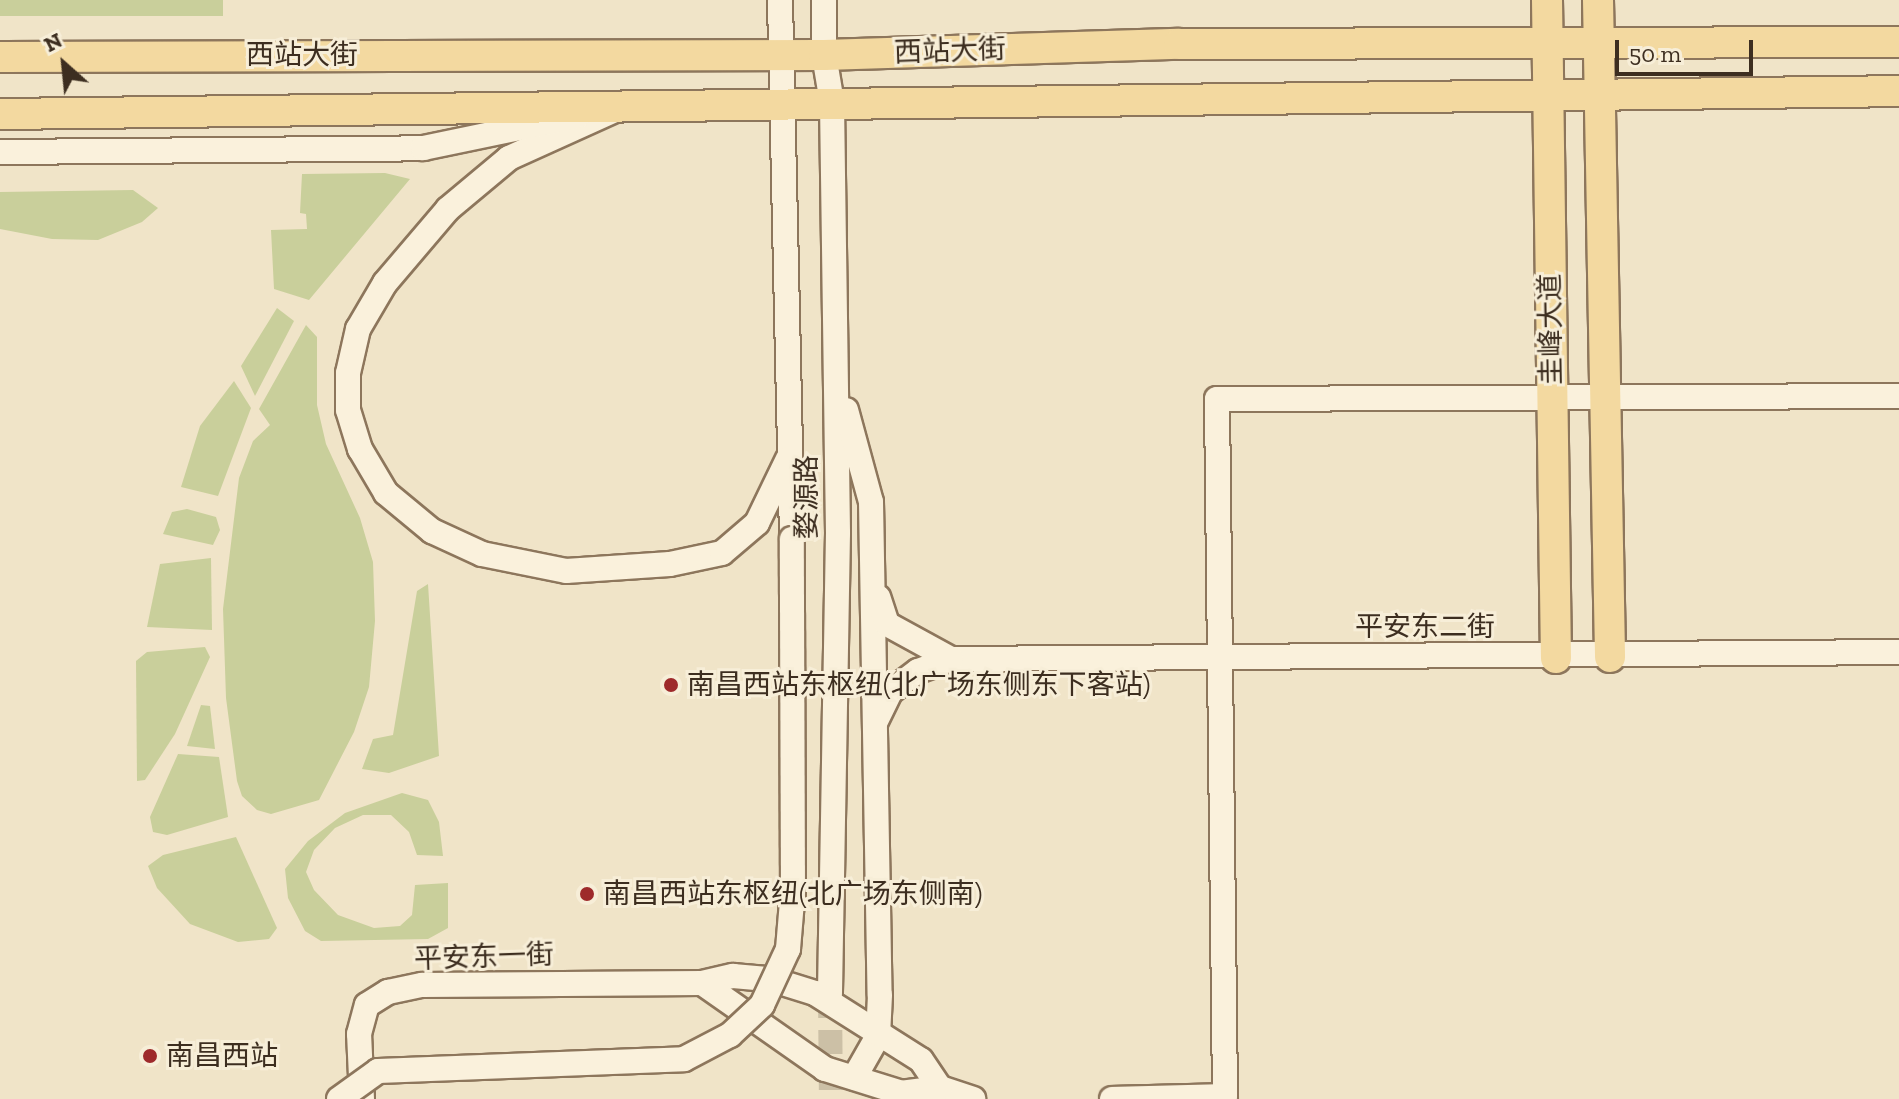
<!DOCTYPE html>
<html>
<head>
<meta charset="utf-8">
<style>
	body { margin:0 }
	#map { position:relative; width:1899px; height:1099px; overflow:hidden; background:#f0e4c8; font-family:"Zilla Slab","Noto Sans SC",serif }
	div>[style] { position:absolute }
	.green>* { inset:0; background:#c9cf9b; transform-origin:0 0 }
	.minor-tunnel>* { height:24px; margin-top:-12px; transform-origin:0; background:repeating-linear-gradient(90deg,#ccc0a6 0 24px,transparent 0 36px) }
	.roads { filter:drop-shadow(2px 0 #8d765c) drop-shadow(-2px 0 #8d765c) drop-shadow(0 2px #8d765c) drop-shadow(0 -2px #8d765c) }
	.minor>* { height:24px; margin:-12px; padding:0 12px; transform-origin:12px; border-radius:12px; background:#faf1dc }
	.major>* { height:30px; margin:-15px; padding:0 15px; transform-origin:15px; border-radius:15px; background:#f3d9a0 }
	.bridges { filter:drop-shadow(2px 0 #8d765c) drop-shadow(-2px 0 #8d765c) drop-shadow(0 2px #8d765c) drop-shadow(0 -2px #8d765c) }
	.minor-bridge>* { height:24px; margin:-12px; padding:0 12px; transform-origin:12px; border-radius:12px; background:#faf1dc }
	.dots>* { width:22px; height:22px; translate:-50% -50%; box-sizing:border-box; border:4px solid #f7eed8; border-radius:50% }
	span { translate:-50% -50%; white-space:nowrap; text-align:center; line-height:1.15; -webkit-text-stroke:6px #f7eed8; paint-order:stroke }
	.street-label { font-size:28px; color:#3d2e20 }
	.poi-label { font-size:28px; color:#3d2e20 }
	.left { translate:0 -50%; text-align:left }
	.north { position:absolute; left:24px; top:24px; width:80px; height:80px; -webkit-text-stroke:6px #f7eed8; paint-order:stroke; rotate:333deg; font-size:22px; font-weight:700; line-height:32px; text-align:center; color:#3d2e20 }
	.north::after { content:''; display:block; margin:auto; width:28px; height:36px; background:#3d2e20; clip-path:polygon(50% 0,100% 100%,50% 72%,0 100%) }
	.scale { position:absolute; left:1615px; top:40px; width:138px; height:36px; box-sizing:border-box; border:4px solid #3d2e20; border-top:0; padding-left:10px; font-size:24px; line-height:28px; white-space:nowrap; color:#3d2e20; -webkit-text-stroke:6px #f7eed8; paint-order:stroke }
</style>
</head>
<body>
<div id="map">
	<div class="green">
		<i style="left:0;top:0;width:223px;height:16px"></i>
		<i style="clip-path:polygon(385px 173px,410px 179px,309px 300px,274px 289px,271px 230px,307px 229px,306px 214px,300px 213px,302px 174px)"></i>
		<i style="clip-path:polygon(133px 190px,158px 208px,142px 222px,98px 240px,52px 239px,0 229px,0 192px)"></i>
		<i style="clip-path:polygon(277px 308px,294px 321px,255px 396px,241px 366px)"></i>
		<i style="clip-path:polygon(306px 325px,317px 337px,317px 405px,326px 444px,360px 518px,373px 562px,375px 621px,369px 687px,354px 732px,319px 800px,271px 814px,257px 810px,242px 796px,237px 781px,226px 698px,223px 609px,239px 478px,253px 441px,270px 425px,259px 409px)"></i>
		<i style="clip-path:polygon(234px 381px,251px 408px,218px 496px,181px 487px,200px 426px)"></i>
		<i style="clip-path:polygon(187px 509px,216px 517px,220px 530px,213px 545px,163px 534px,172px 512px)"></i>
		<i style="clip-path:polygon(211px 558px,212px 630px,147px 627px,160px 564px)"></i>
		<i style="clip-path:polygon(428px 584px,439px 756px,389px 773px,362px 769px,373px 739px,393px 735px,417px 591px)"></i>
		<i style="clip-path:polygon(205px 647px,210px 657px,175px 734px,145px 780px,137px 781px,136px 661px,147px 652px)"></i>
		<i style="clip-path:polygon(201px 705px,210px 706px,215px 749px,187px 746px)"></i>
		<i style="clip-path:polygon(178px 754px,219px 757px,228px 817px,167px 835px,153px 832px,150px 817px)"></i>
		<i style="clip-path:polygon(402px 793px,428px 800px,439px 822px,443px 856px,417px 855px,409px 832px,391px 815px,363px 815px,335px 828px,314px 850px,306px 872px,314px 890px,338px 915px,374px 928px,400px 926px,412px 915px,415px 885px,448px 883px,448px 928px,428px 939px,321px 941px,305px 931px,288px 898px,285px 869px,308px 841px,345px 813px)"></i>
		<i style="clip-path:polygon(236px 837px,277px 928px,269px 939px,238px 942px,190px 924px,157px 888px,148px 866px,163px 855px)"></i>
	</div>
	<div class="minor-tunnel">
		<i style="left:830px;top:994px;width:105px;rotate:89.5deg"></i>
	</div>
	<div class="roads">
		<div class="minor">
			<i style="left:780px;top:0;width:539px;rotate:88.72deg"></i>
			<i style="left:824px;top:0;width:55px;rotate:90deg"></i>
			<i style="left:824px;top:55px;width:49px;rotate:80.5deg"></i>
			<i style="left:832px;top:103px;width:430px;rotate:89.2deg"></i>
			<i style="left:838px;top:533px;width:461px;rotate:91deg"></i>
			<i style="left:617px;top:109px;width:119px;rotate:155.6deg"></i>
			<i style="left:509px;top:158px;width:80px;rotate:140.1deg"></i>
			<i style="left:448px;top:209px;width:97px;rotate:130.4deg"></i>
			<i style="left:385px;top:283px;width:53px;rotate:120.4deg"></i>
			<i style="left:358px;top:329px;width:45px;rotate:102.8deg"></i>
			<i style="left:348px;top:373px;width:37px;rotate:90deg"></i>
			<i style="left:348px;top:410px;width:41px;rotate:72.9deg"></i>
			<i style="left:360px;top:449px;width:51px;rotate:59.4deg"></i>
			<i style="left:386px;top:493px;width:60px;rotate:39.6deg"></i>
			<i style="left:432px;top:531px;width:55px;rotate:24.7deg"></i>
			<i style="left:482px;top:554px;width:86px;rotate:11.4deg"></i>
			<i style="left:566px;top:571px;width:104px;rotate:-3.9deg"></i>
			<i style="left:670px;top:564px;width:53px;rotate:-11.9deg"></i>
			<i style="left:722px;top:553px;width:46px;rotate:-40.6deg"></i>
			<i style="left:757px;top:523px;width:71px;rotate:-64.2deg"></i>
			<i style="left:0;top:152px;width:423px;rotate:-0.5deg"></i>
			<i style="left:423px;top:148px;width:158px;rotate:-11.7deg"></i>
			<i style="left:846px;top:410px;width:95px;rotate:74.8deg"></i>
			<i style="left:871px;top:502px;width:493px;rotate:89deg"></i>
			<i style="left:880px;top:995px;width:41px;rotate:92.8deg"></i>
			<i style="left:878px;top:1036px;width:48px;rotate:119.7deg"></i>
			<i style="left:951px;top:659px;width:948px;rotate:-0.42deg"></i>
			<i style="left:876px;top:721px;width:32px;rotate:-64deg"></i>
			<i style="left:890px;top:692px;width:35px;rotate:-37deg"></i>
			<i style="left:918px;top:671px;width:35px;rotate:-20deg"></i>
			<i style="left:951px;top:659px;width:73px;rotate:-151.3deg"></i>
			<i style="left:887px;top:624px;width:28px;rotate:-108deg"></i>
			<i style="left:940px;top:1088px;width:35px;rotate:18deg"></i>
			<i style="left:362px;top:1099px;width:65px;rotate:-92.6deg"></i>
			<i style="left:359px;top:1034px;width:30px;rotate:-75deg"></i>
			<i style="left:367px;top:1005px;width:25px;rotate:-32deg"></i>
			<i style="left:388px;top:992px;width:35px;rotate:-12deg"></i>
			<i style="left:422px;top:985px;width:280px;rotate:-0.4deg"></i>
			<i style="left:702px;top:983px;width:32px;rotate:-13deg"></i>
			<i style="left:733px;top:976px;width:37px;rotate:5deg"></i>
			<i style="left:770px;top:979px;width:47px;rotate:17.3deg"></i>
			<i style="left:815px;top:993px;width:125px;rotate:32.3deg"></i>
			<i style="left:921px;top:1060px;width:34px;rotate:56deg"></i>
			<i style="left:940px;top:1088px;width:38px;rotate:173deg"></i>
			<i style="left:902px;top:1093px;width:81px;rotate:-162.7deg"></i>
			<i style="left:825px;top:1069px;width:150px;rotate:-145deg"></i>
			<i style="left:1112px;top:1099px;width:113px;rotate:-1.5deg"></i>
			<i style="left:1225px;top:1096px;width:697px;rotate:-90.66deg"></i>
			<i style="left:1217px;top:399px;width:682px;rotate:-0.25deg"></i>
		</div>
		<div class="major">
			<i style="left:1547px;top:0;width:658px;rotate:89.22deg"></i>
			<i style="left:1598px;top:0;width:657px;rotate:88.95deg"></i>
			<i style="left:0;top:57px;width:824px;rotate:-0.14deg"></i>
			<i style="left:824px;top:55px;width:355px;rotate:-1.8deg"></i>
			<i style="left:1179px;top:44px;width:720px;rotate:-0.16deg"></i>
			<i style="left:0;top:114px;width:1899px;rotate:-0.69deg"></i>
		</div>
	</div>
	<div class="bridges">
		<div class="minor-bridge">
			<i style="left:339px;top:1099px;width:48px;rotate:-35.7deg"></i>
			<i style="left:378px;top:1071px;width:306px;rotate:-2.2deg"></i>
			<i style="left:684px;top:1059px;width:52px;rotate:-27.6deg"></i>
			<i style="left:730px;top:1035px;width:44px;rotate:-43.2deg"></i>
			<i style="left:762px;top:1005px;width:62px;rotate:-65.1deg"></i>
			<i style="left:788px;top:949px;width:60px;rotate:-85.2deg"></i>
			<i style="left:793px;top:889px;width:350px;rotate:-90.2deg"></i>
		</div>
	</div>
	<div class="dots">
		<i style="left:671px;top:685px;background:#9e2a2b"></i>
		<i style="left:587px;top:894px;background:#9e2a2b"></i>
		<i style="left:150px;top:1056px;background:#9e2a2b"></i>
	</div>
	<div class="street-label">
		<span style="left:950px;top:51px;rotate:-2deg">西站大街</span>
		<span style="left:302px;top:55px">西站大街</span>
		<span style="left:1551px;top:329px;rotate:-91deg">圭峰大道</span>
		<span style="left:807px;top:497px;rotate:-90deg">婺源路</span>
		<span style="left:1425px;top:627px">平安东二街</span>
		<span style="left:484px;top:957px;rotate:-2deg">平安东一街</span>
	</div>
	<div class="poi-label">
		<span class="left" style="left:687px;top:685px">南昌西站东枢纽(北广场东侧东下客站)</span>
		<span class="left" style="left:603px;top:894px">南昌西站东枢纽(北广场东侧南)</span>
		<span class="left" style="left:166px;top:1056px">南昌西站</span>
	</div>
	<div class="north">N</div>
	<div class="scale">50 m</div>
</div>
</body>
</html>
